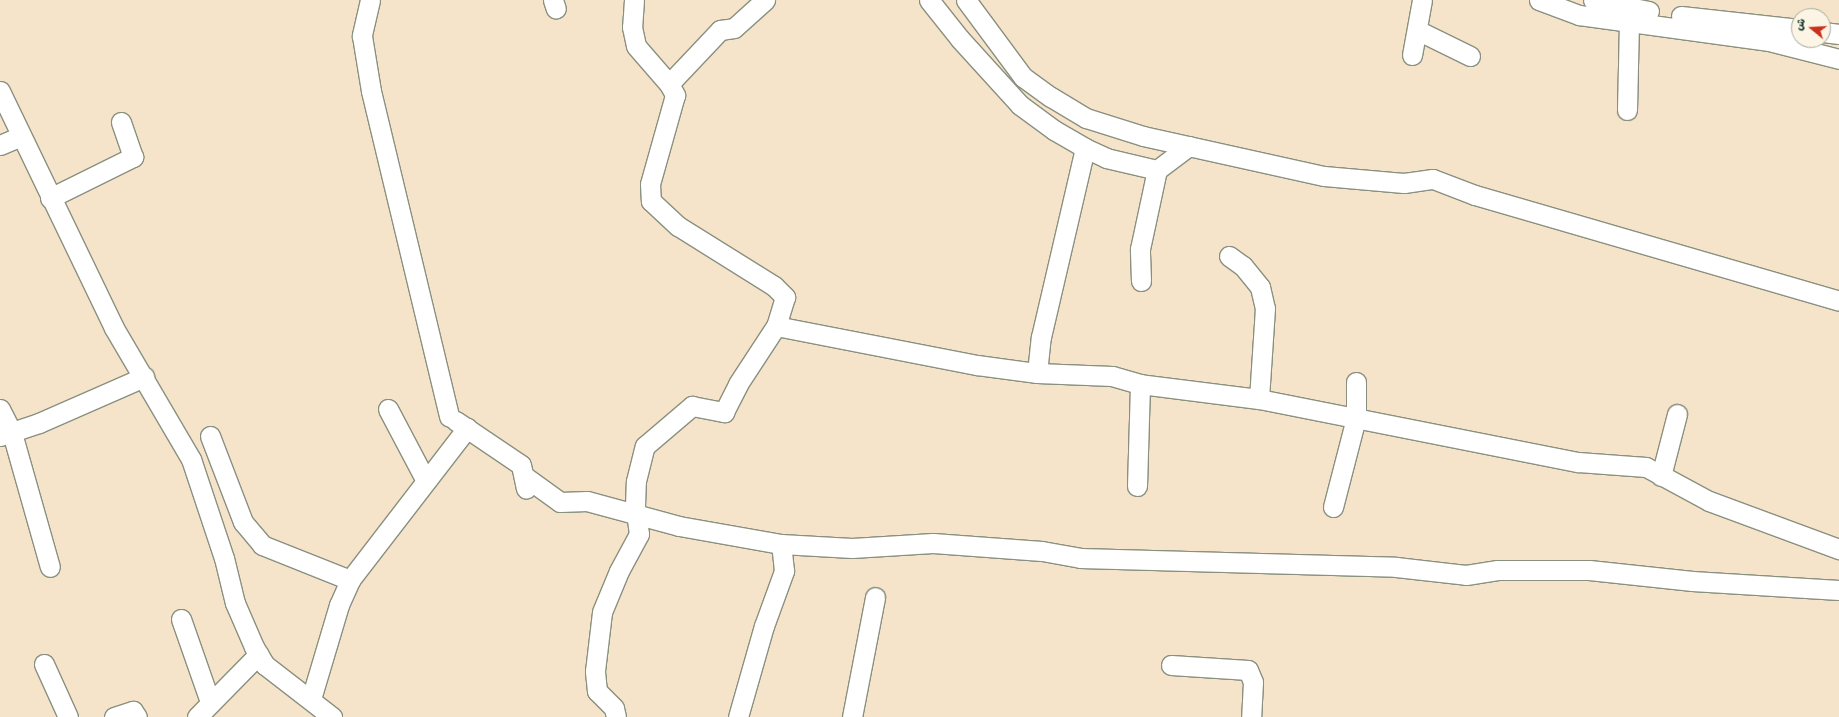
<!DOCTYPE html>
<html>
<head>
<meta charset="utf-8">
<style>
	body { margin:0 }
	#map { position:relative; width:1839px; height:717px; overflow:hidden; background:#f5e4ca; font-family:Kalam,"Playpen Sans Arabic",sans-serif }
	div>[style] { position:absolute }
	.roads { filter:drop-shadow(1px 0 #8a907f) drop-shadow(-1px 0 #8a907f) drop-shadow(0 1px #8a907f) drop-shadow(0 -1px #8a907f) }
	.minor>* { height:19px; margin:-9.5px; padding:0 9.5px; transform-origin:9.5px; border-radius:9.5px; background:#fff }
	span { translate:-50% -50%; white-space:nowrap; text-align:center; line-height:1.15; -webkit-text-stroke:4px #fcf5e5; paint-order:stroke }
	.north { position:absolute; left:1791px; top:8px; width:40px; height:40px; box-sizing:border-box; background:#fcf5e5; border:1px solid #a4ab9e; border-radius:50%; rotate:288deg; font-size:11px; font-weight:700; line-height:16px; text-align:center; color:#1f3d34 }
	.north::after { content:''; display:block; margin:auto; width:14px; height:18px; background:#c8321e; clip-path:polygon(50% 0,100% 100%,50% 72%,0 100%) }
</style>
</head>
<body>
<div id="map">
	<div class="roads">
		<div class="minor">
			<i style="left:370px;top:0;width:37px;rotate:103deg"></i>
			<i style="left:362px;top:36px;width:56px;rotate:80.7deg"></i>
			<i style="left:371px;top:91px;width:335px;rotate:76.5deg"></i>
			<i style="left:553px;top:0;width:9px;rotate:72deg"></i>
			<i style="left:634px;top:0;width:27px;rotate:94deg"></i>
			<i style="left:632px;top:27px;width:19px;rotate:78deg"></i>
			<i style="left:636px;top:46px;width:50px;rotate:49deg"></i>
			<i style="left:669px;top:84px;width:13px;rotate:61deg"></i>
			<i style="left:675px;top:95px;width:92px;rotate:105.7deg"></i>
			<i style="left:650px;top:184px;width:17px;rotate:87deg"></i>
			<i style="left:651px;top:201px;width:37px;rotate:43deg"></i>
			<i style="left:678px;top:226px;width:113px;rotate:32deg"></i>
			<i style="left:774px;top:286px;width:16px;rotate:45deg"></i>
			<i style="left:785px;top:297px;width:30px;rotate:107deg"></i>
			<i style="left:929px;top:0;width:50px;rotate:51.5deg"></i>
			<i style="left:960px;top:39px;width:89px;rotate:47.7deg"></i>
			<i style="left:1020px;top:105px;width:42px;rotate:36.3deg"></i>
			<i style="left:1054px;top:130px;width:36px;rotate:30deg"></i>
			<i style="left:1085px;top:148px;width:23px;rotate:25deg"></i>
			<i style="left:1106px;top:158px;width:52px;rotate:13.2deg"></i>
			<i style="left:1157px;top:170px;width:40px;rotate:-37deg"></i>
			<i style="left:966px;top:0;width:96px;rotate:53.5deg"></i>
			<i style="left:1023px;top:77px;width:34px;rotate:36deg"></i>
			<i style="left:1051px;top:97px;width:41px;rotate:31deg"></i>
			<i style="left:1086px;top:118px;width:60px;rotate:17.5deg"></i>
			<i style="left:1143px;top:136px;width:185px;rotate:12.5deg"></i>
			<i style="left:1324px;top:176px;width:80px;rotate:5deg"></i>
			<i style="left:1404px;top:183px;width:29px;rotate:-8deg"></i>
			<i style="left:1433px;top:179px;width:45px;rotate:20.9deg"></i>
			<i style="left:1475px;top:195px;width:379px;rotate:16.2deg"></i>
			<i style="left:1539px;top:0;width:43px;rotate:20.6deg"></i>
			<i style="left:1579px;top:15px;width:192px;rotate:7.8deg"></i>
			<i style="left:1769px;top:41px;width:72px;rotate:14.4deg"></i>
			<i style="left:1593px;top:0;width:57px;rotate:11.1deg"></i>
			<i style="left:1681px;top:16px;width:119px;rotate:6.3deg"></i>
			<i style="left:1417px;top:30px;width:59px;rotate:26.1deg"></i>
			<i style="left:1823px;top:32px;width:16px;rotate:7deg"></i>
			<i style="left:1412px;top:55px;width:56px;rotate:-79.7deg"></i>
			<i style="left:669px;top:84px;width:74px;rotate:-46.6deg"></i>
			<i style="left:720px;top:30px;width:14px;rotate:-8deg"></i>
			<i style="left:734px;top:28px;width:42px;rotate:-42.1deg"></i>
			<i style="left:0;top:91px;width:263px;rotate:64.3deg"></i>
			<i style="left:114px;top:328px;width:152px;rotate:59.6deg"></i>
			<i style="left:191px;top:459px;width:104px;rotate:71.6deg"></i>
			<i style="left:224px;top:558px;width:46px;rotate:76.3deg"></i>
			<i style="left:235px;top:603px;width:48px;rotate:66.6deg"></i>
			<i style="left:254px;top:647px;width:21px;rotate:59deg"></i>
			<i style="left:265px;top:665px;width:85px;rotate:37.8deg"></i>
			<i style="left:1627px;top:110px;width:90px;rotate:-88.7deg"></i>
			<i style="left:0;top:145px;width:23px;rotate:-23deg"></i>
			<i style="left:50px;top:198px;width:93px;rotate:-26.3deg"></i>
			<i style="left:133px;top:157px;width:37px;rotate:-109deg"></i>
			<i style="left:1229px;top:256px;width:17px;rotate:36deg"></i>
			<i style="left:1243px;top:266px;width:27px;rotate:51deg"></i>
			<i style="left:1260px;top:287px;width:22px;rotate:77deg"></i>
			<i style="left:1265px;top:308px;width:91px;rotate:93.8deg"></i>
			<i style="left:1141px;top:281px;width:32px;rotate:-92deg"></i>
			<i style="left:1140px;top:249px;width:81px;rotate:-77.9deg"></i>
			<i style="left:1037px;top:373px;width:36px;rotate:-84deg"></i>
			<i style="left:1041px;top:337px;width:194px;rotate:-76.9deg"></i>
			<i style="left:0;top:409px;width:27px;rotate:63deg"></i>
			<i style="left:12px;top:433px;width:139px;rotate:74.2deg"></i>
			<i style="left:388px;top:409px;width:81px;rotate:62.2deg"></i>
			<i style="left:456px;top:421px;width:78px;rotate:34.1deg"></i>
			<i style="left:521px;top:465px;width:24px;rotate:78deg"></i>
			<i style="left:0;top:436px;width:41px;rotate:-18.4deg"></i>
			<i style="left:39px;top:423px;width:115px;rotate:-23.7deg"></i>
			<i style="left:210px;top:436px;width:92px;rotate:69deg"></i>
			<i style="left:243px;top:522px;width:30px;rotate:50deg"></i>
			<i style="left:262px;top:545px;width:95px;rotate:21.7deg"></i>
			<i style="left:524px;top:476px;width:44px;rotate:35.8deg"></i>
			<i style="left:560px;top:502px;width:27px;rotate:-2deg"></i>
			<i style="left:587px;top:501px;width:95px;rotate:15.2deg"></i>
			<i style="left:679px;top:526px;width:104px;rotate:10deg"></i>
			<i style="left:781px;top:544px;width:71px;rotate:3.2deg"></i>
			<i style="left:852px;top:548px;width:81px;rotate:-3.5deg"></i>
			<i style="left:933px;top:543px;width:109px;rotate:4.2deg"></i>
			<i style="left:1042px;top:551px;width:39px;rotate:10deg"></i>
			<i style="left:1080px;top:558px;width:316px;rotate:1.6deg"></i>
			<i style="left:1396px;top:567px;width:70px;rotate:6.5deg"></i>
			<i style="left:1466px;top:575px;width:32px;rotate:-9deg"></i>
			<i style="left:1498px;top:570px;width:91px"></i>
			<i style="left:1589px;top:570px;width:104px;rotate:6.1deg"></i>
			<i style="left:1692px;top:581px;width:147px;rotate:3.5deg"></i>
			<i style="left:1661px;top:476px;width:64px;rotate:-75.5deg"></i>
			<i style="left:1137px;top:486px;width:102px;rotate:-88.3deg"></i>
			<i style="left:1333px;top:507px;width:92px;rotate:-75.5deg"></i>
			<i style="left:1356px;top:418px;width:36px;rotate:-90deg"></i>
			<i style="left:181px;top:619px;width:88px;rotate:70.7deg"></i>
			<i style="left:44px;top:664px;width:58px;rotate:65.6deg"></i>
			<i style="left:1171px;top:665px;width:77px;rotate:3.7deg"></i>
			<i style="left:1248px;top:670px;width:13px;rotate:67deg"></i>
			<i style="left:1253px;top:682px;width:35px;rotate:93deg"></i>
			<i style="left:311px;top:699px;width:98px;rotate:-73.4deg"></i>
			<i style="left:339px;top:605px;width:27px;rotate:-66deg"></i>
			<i style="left:350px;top:580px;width:192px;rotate:-52.4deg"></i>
			<i style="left:114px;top:717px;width:20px;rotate:-18deg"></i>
			<i style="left:133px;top:711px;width:7px;rotate:56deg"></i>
			<i style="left:197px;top:717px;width:88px;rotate:-45.5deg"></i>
			<i style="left:616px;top:717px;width:9px;rotate:-103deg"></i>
			<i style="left:614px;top:708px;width:24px;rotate:-135deg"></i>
			<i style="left:597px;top:691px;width:20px;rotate:-96deg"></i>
			<i style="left:595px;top:671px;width:59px;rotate:-83.2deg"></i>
			<i style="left:602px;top:612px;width:44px;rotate:-67.5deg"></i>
			<i style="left:619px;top:571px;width:42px;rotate:-61.6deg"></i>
			<i style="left:639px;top:534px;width:28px;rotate:-98deg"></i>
			<i style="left:635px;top:506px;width:25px;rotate:-88deg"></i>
			<i style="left:636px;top:481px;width:36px;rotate:-76deg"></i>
			<i style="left:645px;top:446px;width:62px;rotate:-40.4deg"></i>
			<i style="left:692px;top:406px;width:33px;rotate:11deg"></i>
			<i style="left:724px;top:412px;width:31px;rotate:-63deg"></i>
			<i style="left:738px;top:384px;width:69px;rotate:-56.8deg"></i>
			<i style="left:776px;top:326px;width:205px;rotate:11deg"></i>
			<i style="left:977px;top:365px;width:61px;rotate:7.6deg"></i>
			<i style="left:1037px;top:373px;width:75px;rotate:2.3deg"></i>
			<i style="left:1112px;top:376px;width:29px;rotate:16deg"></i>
			<i style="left:1140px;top:384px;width:120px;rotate:7.2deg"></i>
			<i style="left:1259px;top:399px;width:325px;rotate:11.2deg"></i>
			<i style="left:1578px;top:462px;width:68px;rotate:4.2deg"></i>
			<i style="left:1646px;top:467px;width:72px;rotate:28.4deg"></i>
			<i style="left:1709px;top:501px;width:139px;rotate:20.3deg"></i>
			<i style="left:738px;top:717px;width:95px;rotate:-74.1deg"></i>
			<i style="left:764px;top:626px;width:59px;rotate:-70deg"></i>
			<i style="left:784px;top:571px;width:27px;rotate:-96deg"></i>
			<i style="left:852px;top:717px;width:122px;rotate:-79.1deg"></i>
		</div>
	</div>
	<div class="north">ش</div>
</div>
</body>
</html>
